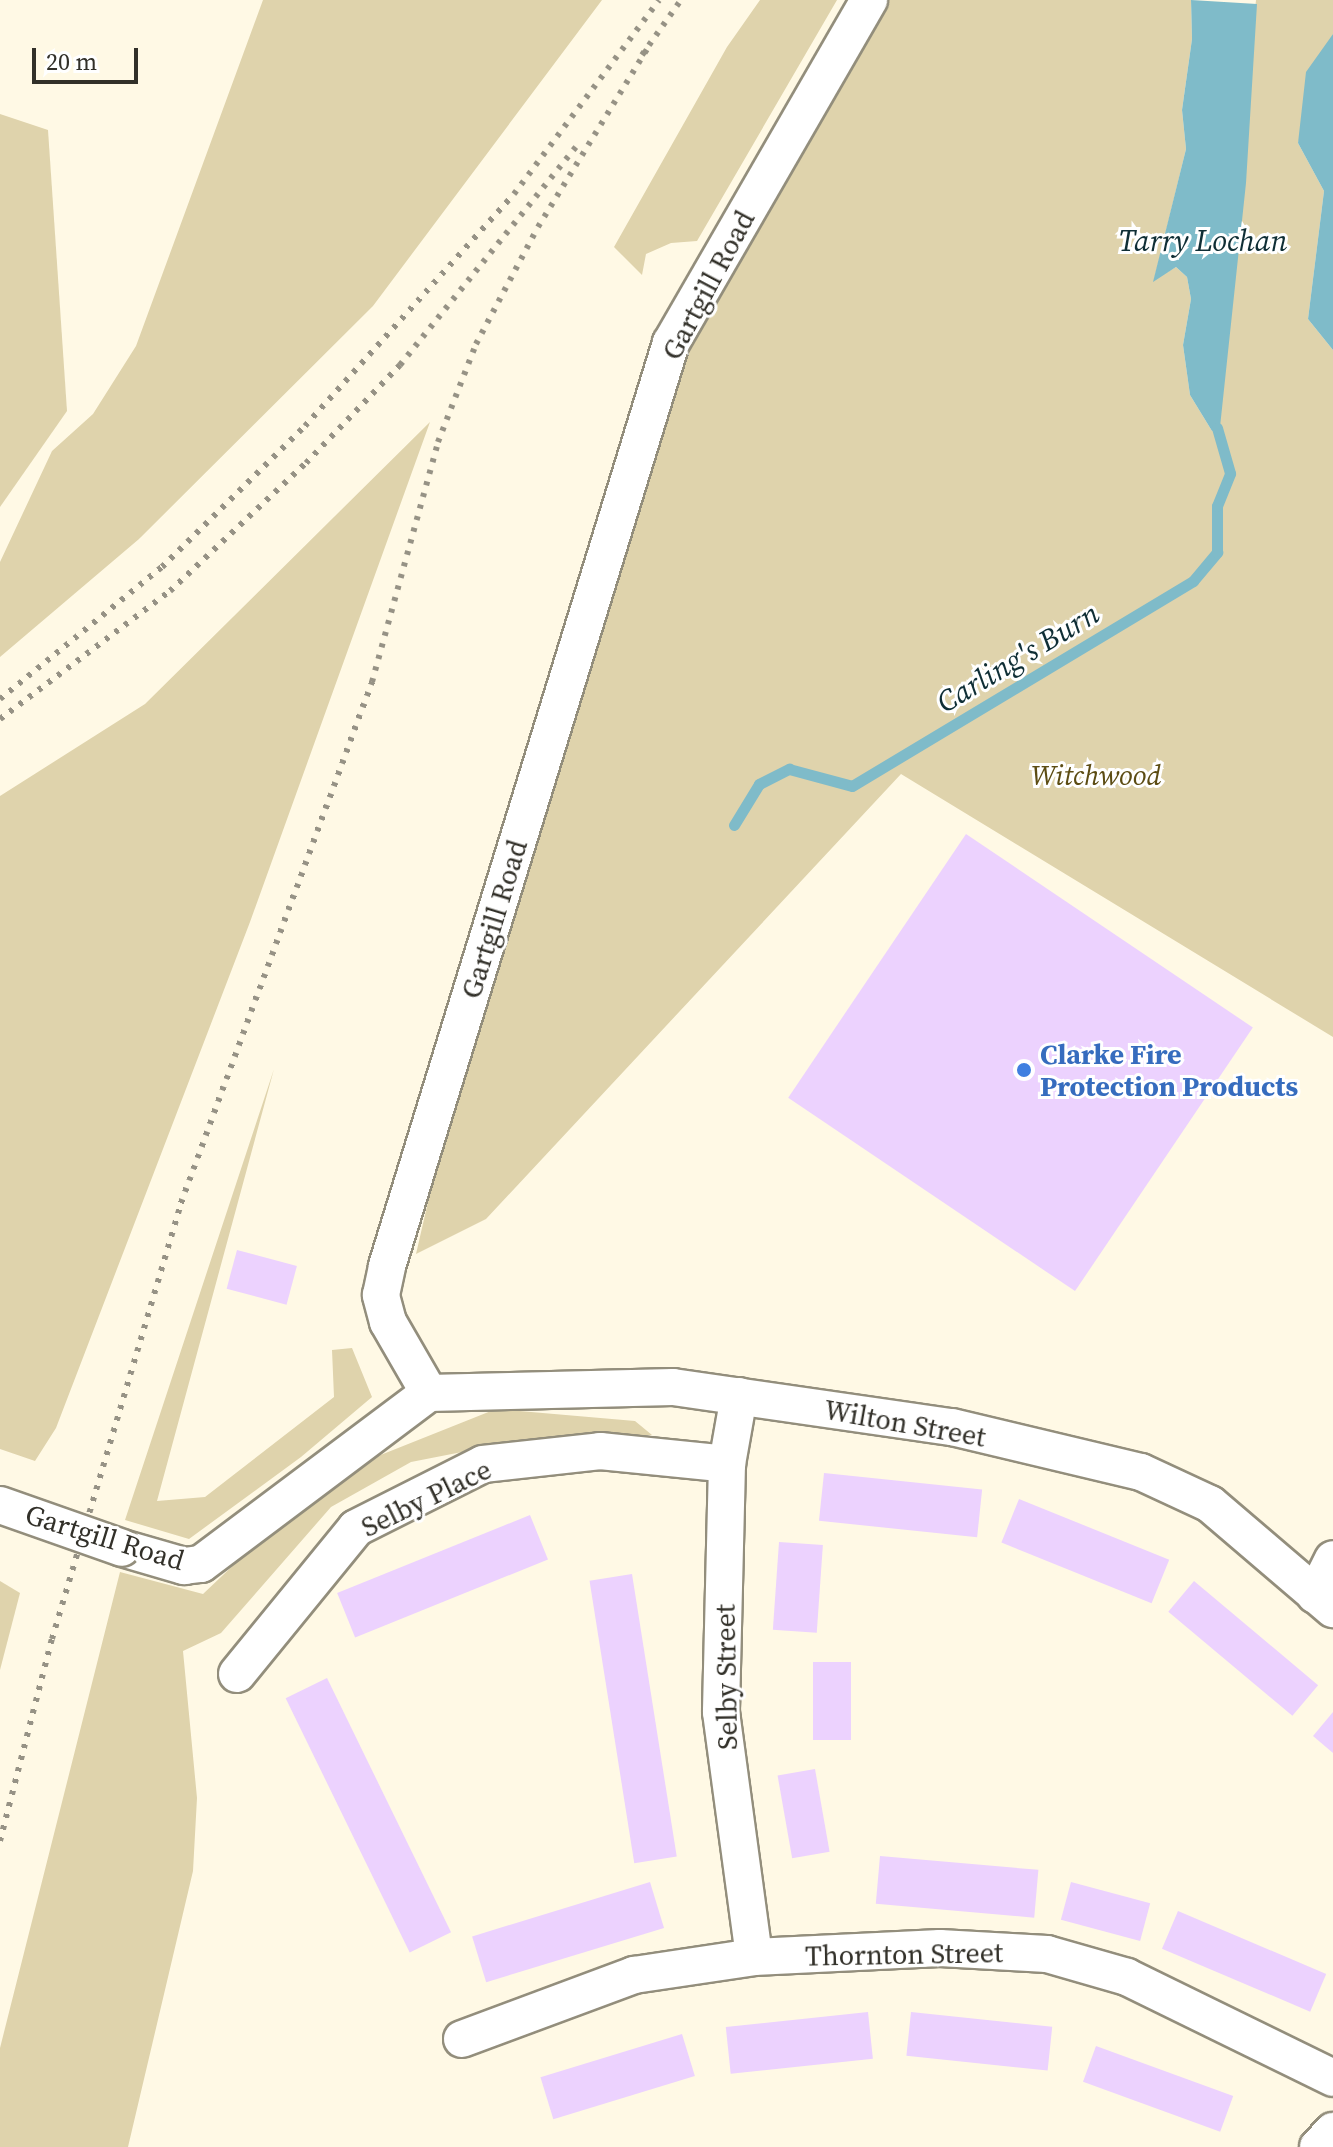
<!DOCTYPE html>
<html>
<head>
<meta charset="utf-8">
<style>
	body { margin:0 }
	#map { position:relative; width:1333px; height:2147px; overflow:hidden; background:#fff9e5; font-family:"Source Serif 4",serif }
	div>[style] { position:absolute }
	.green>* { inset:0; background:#dfd3ac }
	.water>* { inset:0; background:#7fbbc9 }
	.stream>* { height:11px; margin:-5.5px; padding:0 5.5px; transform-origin:5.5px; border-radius:5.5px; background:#7fbbc9 }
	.building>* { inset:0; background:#ecd2fe; transform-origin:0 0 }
	.roads { filter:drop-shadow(2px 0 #938e7c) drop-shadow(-2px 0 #938e7c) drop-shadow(0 2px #938e7c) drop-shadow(0 -2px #938e7c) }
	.street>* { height:36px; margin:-18px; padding:0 18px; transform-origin:18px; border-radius:18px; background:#fff }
	.rail>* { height:6px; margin-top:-3px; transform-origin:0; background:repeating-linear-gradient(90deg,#969285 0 4px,transparent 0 12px) }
	.bridges { filter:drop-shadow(2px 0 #938e7c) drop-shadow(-2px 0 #938e7c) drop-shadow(0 2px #938e7c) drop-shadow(0 -2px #938e7c) }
	.street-bridge>* { height:36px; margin:-18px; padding:0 18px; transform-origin:18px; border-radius:18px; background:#fff }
	.dots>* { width:22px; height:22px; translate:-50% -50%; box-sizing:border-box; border:4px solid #fff; border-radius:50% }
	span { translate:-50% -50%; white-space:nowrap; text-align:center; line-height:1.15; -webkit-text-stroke:6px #fff; paint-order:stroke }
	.street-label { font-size:28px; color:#323029 }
	.park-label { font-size:28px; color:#5c4c13; font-style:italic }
	.shop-label { font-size:28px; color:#366cbe; font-weight:700 }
	.left { translate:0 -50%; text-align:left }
	.water-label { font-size:30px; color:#0f2e35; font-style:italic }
	.scale { position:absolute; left:32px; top:48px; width:106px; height:36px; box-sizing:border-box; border:4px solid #323029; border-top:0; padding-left:10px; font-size:24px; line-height:28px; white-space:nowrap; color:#323029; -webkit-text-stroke:6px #fff; paint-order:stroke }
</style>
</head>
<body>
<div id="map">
	<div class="green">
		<i style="clip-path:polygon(263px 0,602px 0,373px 306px,139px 539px,0 657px,0 562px,52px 451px,93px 414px,136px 346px)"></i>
		<i style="clip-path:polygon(760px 0,837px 0,697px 241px,671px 243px,646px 254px,642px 275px,614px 247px,727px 47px)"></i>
		<i style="clip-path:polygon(888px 0,1191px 0,1192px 39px,1182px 110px,1186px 149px,1154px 280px,1176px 267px,1187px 277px,1191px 299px,1183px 345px,1190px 395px,1212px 431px,1256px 0,1333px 0,1333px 34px,1298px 143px,1324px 191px,1308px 319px,1333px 350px,1333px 1037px,901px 774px,486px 1219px,416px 1254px,439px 1154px,693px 323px)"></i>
		<i style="clip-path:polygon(0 114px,48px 130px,67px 411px,0 507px)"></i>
		<i style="clip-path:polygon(430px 422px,250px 922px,56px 1428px,35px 1461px,0 1449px,0 796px,145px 704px)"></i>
		<i style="clip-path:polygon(274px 1069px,157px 1501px,205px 1497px,334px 1397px,332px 1350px,352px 1348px,372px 1397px,301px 1457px,189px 1539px,125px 1520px)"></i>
		<i style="clip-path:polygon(496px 1409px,635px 1421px,652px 1435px,508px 1443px,411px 1462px,331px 1507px,221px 1633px,183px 1651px,197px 1798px,193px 1871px,128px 2147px,0 2147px,0 2048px,120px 1572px,203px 1594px,260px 1540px,368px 1460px)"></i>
		<i style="clip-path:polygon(0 1581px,20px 1593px,0 1670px)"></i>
	</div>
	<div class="water">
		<i style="clip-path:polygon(1191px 0,1257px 4px,1246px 183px,1220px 427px,1212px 431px,1190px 395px,1183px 345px,1191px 299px,1187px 277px,1176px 267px,1153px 282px,1186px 149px,1182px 110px,1192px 39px)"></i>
		<i style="clip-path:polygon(1333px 34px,1333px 350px,1308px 319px,1324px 191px,1298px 143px,1306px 72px)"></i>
	</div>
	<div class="stream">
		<i style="left:734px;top:825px;width:48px;rotate:-58.6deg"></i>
		<i style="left:759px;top:784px;width:34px;rotate:-27deg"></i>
		<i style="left:789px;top:769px;width:65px;rotate:15.1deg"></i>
		<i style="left:852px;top:786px;width:398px;rotate:-31deg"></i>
		<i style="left:1193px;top:581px;width:38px;rotate:-50deg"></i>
		<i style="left:1217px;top:552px;width:46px;rotate:-90deg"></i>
		<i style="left:1217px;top:506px;width:35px;rotate:-68deg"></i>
		<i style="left:1230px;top:473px;width:47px;rotate:-106.1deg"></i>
	</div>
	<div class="building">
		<i style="left:966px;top:834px;width:346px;height:318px;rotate:34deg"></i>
		<i style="left:237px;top:1250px;width:62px;height:40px;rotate:15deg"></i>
		<i style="left:824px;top:1473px;width:159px;height:48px;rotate:6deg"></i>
		<i style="left:1019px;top:1499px;width:162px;height:47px;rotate:22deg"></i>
		<i style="left:530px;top:1515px;width:48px;height:208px;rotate:68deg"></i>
		<i style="left:779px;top:1542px;width:44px;height:88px;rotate:4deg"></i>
		<i style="left:632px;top:1574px;width:286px;height:43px;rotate:81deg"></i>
		<i style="left:1194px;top:1581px;width:162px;height:40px;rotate:40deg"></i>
		<i style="left:813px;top:1662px;width:38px;height:78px"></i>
		<i style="left:327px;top:1678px;width:283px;height:46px;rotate:64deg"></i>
		<i style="clip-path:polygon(1333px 1712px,1333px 1753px,1313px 1736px)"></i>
		<i style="left:815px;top:1769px;width:84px;height:38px;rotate:80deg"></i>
		<i style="left:880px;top:1856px;width:159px;height:48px;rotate:5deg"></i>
		<i style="left:650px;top:1882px;width:48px;height:186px;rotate:73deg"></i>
		<i style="left:1071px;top:1882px;width:82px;height:39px;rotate:15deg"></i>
		<i style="left:1178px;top:1911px;width:161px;height:41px;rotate:23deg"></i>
		<i style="left:868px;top:2012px;width:47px;height:143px;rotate:84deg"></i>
		<i style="left:911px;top:2012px;width:142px;height:44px;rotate:6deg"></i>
		<i style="left:682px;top:2034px;width:44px;height:148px;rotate:73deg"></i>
		<i style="left:1096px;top:2046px;width:146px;height:38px;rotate:20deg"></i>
	</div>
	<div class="roads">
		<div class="street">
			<i style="left:429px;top:1393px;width:82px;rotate:-120deg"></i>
			<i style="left:388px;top:1322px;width:28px;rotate:-105deg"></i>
			<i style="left:381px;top:1295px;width:30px;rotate:-78deg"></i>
			<i style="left:387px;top:1266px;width:966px;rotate:-72.9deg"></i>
			<i style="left:671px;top:343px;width:396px;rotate:-60deg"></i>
			<i style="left:429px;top:1393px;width:244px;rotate:-1.4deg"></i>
			<i style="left:673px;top:1387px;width:282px;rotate:8.2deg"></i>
			<i style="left:952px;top:1427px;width:194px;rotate:13.4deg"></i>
			<i style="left:1141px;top:1472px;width:76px;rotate:24.9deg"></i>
			<i style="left:1210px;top:1504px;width:162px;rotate:40.5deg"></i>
			<i style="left:739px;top:1396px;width:69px;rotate:100deg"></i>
			<i style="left:727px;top:1464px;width:248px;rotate:91.4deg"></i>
			<i style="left:721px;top:1712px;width:247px;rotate:82.3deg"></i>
			<i style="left:122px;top:1548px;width:65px;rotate:16.2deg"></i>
			<i style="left:184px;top:1566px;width:17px;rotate:-7deg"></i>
			<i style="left:201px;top:1564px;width:285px;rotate:-36.9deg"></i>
			<i style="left:1315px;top:1595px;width:40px;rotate:-63.4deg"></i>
			<i style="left:237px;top:1674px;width:188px;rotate:-50.8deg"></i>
			<i style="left:356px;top:1528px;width:142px;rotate:-26.7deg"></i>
			<i style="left:483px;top:1464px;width:118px;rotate:-6.3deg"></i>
			<i style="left:600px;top:1451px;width:128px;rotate:5.8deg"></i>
			<i style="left:462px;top:2039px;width:184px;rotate:-20.4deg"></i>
			<i style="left:634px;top:1975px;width:121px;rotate:-8.5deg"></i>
			<i style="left:754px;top:1957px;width:186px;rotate:-2.8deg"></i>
			<i style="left:940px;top:1948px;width:107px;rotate:3.2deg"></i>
			<i style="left:1047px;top:1954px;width:83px;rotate:16deg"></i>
			<i style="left:1127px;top:1977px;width:229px;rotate:26.1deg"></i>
			<i style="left:1318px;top:2147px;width:22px;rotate:-47deg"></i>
		</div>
	</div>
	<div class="rail">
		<i style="left:642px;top:55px;width:67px;rotate:-54.7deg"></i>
		<i style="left:0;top:699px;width:209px;rotate:-39.2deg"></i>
		<i style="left:162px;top:567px;width:201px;rotate:-44.6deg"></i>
		<i style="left:305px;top:426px;width:312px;rotate:-48deg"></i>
		<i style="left:514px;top:194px;width:242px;rotate:-53.2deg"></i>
		<i style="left:0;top:719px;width:213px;rotate:-37deg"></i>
		<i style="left:170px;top:591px;width:187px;rotate:-43.3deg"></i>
		<i style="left:306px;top:463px;width:136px;rotate:-46.2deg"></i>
		<i style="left:400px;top:365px;width:285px;rotate:-51.1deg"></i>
		<i style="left:0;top:1841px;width:209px;rotate:-75.6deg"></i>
		<i style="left:52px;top:1639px;width:455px;rotate:-73.5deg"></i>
		<i style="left:181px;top:1203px;width:555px;rotate:-69.87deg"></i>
		<i style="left:372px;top:682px;width:249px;rotate:-74.6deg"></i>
		<i style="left:438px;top:442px;width:105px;rotate:-68.8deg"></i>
		<i style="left:476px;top:344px;width:132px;rotate:-62.1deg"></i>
		<i style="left:538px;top:227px;width:212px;rotate:-58.5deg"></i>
	</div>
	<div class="bridges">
		<div class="street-bridge">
			<i style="left:0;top:1505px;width:129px;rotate:19.4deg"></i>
		</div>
	</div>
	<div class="dots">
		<i style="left:1024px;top:1070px;background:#3f7fe0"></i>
	</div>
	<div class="street-label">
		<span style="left:708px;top:285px;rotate:-62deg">Gartgill Road</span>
		<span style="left:494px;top:919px;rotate:-73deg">Gartgill Road</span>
		<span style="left:905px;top:1423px;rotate:10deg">Wilton Street</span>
		<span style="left:426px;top:1498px;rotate:-26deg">Selby Place</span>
		<span style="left:105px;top:1537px;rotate:17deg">Gartgill Road</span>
		<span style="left:726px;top:1677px;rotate:-91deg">Selby Street</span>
		<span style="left:904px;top:1954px;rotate:-1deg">Thornton Street</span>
	</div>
	<div class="park-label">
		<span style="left:1096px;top:775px">Witchwood</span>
	</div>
	<div class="shop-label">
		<span class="left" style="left:1040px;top:1070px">Clarke Fire<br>Protection Products</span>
	</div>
	<div class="water-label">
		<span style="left:1203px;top:241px">Tarry Lochan</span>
		<span style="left:1018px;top:658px;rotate:-31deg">Carling's Burn</span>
	</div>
	<div class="scale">20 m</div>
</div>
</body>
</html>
